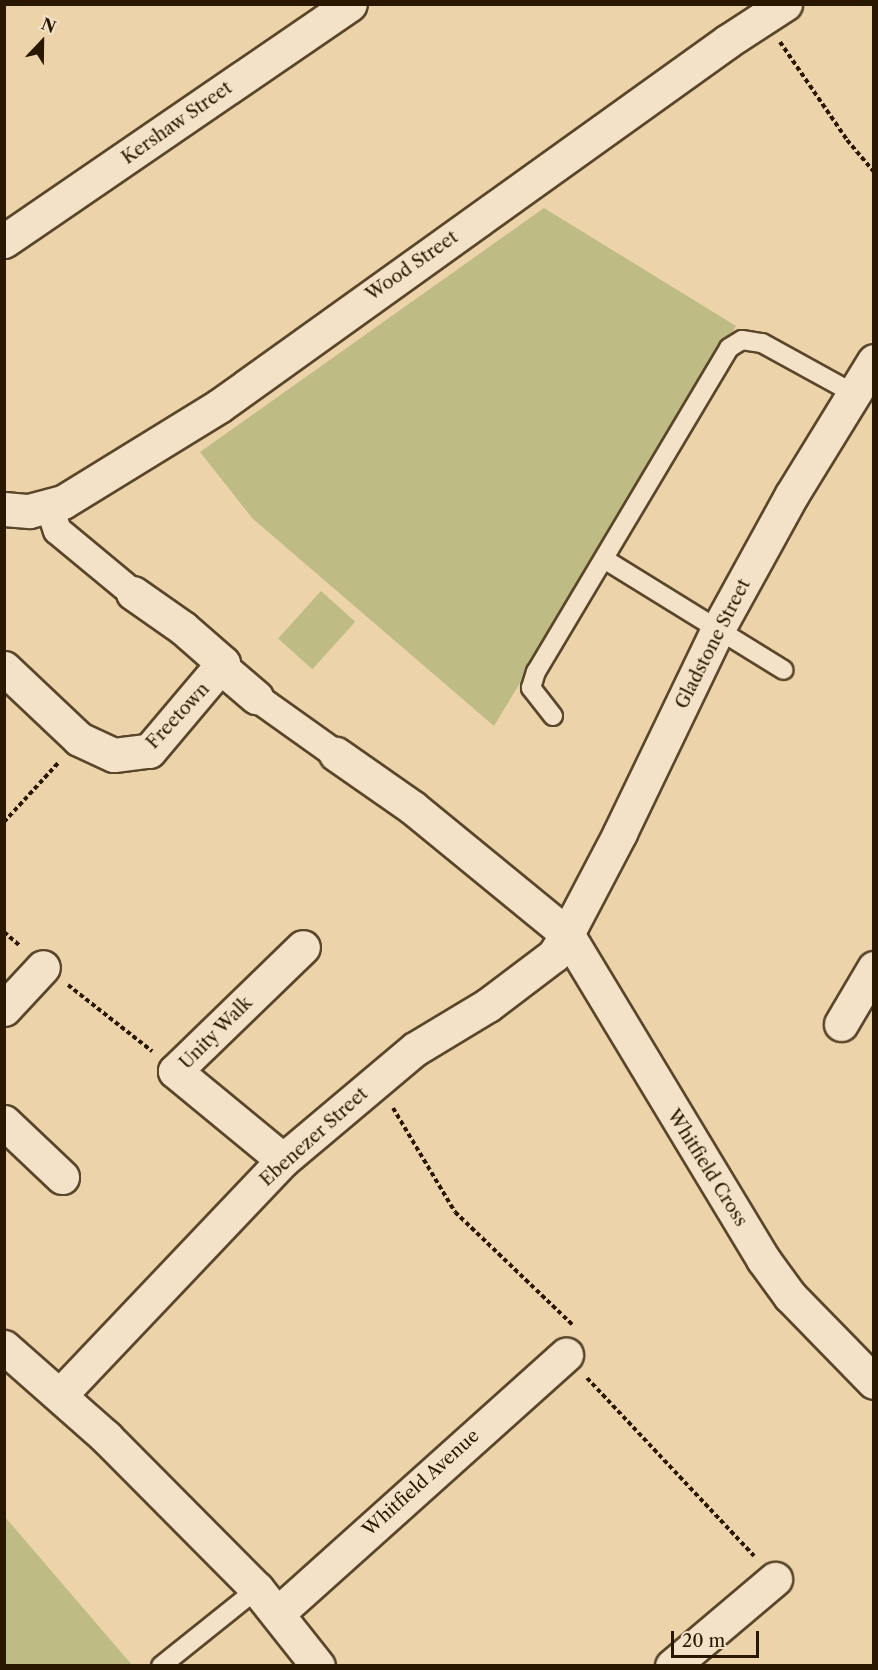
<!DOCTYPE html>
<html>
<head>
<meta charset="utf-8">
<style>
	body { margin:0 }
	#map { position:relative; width:878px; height:1670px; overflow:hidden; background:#ecd3aa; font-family:"Libre Caslon Text",serif }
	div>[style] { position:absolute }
	.green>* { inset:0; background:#bebb85; transform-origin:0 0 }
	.path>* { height:4px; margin-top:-2px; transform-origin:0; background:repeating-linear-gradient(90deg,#291700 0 4.5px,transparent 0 7.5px) }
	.roads { filter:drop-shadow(2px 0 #5a462a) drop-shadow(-2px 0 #5a462a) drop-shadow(0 2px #5a462a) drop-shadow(0 -2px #5a462a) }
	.service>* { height:18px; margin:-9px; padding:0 9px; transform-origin:9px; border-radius:9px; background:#f3e2c8 }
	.pedestrian>* { height:27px; margin:-13.5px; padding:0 13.5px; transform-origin:13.5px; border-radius:13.5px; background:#f3e2c8 }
	.minor>* { height:33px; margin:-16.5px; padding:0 16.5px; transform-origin:16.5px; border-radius:16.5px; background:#f3e2c8 }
	.tertiary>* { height:33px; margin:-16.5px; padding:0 16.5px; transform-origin:16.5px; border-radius:16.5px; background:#f3e2c8 }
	span { translate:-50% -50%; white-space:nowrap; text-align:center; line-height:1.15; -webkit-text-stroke:4.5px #f3e2c8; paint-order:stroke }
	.street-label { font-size:18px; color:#291700 }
	.frame { position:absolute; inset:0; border:6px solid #291700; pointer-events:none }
	.north { position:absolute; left:12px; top:12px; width:60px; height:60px; -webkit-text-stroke:4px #f3e2c8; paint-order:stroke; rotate:22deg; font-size:16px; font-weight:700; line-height:24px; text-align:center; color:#291700 }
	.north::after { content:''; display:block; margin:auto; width:21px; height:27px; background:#291700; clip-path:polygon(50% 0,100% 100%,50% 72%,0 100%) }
	.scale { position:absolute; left:671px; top:1631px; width:88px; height:27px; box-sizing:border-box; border:3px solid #291700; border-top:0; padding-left:8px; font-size:18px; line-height:21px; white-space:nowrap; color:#291700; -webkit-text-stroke:4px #f3e2c8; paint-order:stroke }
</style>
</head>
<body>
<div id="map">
	<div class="green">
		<i style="clip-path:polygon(544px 208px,736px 326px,494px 726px,253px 519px,200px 452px)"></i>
		<i style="left:321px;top:591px;width:46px;height:64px;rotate:42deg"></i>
		<i style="clip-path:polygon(4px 1517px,5px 1517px,132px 1665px,5px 1665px)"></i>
	</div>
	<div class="path">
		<i style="left:780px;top:42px;width:119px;rotate:55.6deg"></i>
		<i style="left:847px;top:140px;width:42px;rotate:49.8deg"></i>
		<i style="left:4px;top:822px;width:81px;rotate:-47.5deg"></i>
		<i style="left:4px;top:932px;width:21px;rotate:41deg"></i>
		<i style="left:68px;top:985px;width:107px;rotate:38.2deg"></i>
		<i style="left:393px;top:1108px;width:121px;rotate:59.2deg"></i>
		<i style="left:455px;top:1212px;width:163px;rotate:43.8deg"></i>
		<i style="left:587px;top:1378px;width:244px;rotate:46.8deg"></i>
	</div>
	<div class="roads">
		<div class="service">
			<i style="left:604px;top:559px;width:211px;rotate:31.7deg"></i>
			<i style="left:553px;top:716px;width:36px;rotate:-128deg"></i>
			<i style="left:531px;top:688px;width:17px;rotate:-73deg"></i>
			<i style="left:536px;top:672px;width:377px;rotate:-59.2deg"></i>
			<i style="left:729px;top:348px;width:15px;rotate:-32deg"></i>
			<i style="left:742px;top:340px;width:20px;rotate:9deg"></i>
			<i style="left:762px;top:343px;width:104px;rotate:28.8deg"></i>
			<i style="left:161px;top:1666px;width:123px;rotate:-38.7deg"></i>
		</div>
		<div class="pedestrian">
			<i style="left:49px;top:506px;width:25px;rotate:72deg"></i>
			<i style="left:57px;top:530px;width:99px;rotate:39.7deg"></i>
			<i style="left:256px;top:697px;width:98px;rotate:35.5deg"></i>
		</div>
		<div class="minor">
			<i style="left:4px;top:241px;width:419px;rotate:-34.4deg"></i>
			<i style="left:4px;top:509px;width:25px;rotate:5deg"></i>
			<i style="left:29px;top:511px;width:35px;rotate:-15deg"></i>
			<i style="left:63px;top:502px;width:183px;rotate:-31.6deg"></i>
			<i style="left:219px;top:406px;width:626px;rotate:-35.64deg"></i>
			<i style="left:728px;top:41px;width:68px;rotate:-33deg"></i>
			<i style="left:4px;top:668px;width:103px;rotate:43.4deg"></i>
			<i style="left:79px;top:739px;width:38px;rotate:25deg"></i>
			<i style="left:114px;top:755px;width:35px;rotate:-7deg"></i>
			<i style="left:149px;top:751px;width:115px;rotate:-49.9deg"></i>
			<i style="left:223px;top:663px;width:53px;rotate:-138.8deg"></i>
			<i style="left:183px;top:628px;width:61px;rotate:-145deg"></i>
			<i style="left:222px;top:668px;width:45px;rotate:40.5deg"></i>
			<i style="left:4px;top:1009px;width:57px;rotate:-47.1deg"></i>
			<i style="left:841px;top:1024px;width:65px;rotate:-59.5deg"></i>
			<i style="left:4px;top:1122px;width:80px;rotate:43.5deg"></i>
			<i style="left:283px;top:1160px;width:140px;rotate:-140.5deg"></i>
			<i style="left:175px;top:1071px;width:178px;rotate:-44.1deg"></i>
			<i style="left:4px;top:1347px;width:136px;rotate:41.4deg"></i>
			<i style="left:106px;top:1437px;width:214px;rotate:45.2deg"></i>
			<i style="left:257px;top:1589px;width:98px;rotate:51.6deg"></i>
			<i style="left:60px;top:1395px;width:324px;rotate:-46.5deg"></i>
			<i style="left:283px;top:1160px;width:172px;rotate:-40.1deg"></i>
			<i style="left:415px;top:1049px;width:85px;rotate:-31.1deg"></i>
			<i style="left:488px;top:1005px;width:83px;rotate:-37.1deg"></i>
			<i style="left:554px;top:955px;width:25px;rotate:-58deg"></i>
			<i style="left:567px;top:934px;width:200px;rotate:-140.7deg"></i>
			<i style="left:412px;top:807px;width:93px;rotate:-145.1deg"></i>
			<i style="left:278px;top:1613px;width:387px;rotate:-41.9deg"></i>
			<i style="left:672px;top:1666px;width:135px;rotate:-40.2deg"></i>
		</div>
		<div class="tertiary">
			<i style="left:874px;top:361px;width:158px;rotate:121.6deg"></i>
			<i style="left:791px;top:496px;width:152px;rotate:118.8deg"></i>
			<i style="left:718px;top:629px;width:226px;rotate:115.7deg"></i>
			<i style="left:620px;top:833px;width:114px;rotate:117.7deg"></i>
			<i style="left:567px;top:934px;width:380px;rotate:58.9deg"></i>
			<i style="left:763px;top:1259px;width:46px;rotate:53.9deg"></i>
			<i style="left:790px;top:1296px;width:120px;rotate:45.7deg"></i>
		</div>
	</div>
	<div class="street-label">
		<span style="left:177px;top:123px;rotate:-35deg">Kershaw Street</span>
		<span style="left:412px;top:266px;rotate:-35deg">Wood Street</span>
		<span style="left:713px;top:644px;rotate:-63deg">Gladstone Street</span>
		<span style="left:178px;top:716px;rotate:-47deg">Freetown</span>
		<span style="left:216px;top:1033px;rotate:-45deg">Unity Walk</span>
		<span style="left:314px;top:1137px;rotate:-42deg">Ebenezer Street</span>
		<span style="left:707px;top:1168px;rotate:58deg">Whitfield Cross</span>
		<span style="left:421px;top:1483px;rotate:-42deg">Whitfield Avenue</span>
	</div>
	<div class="frame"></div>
	<div class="north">N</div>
	<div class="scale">20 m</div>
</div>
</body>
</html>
